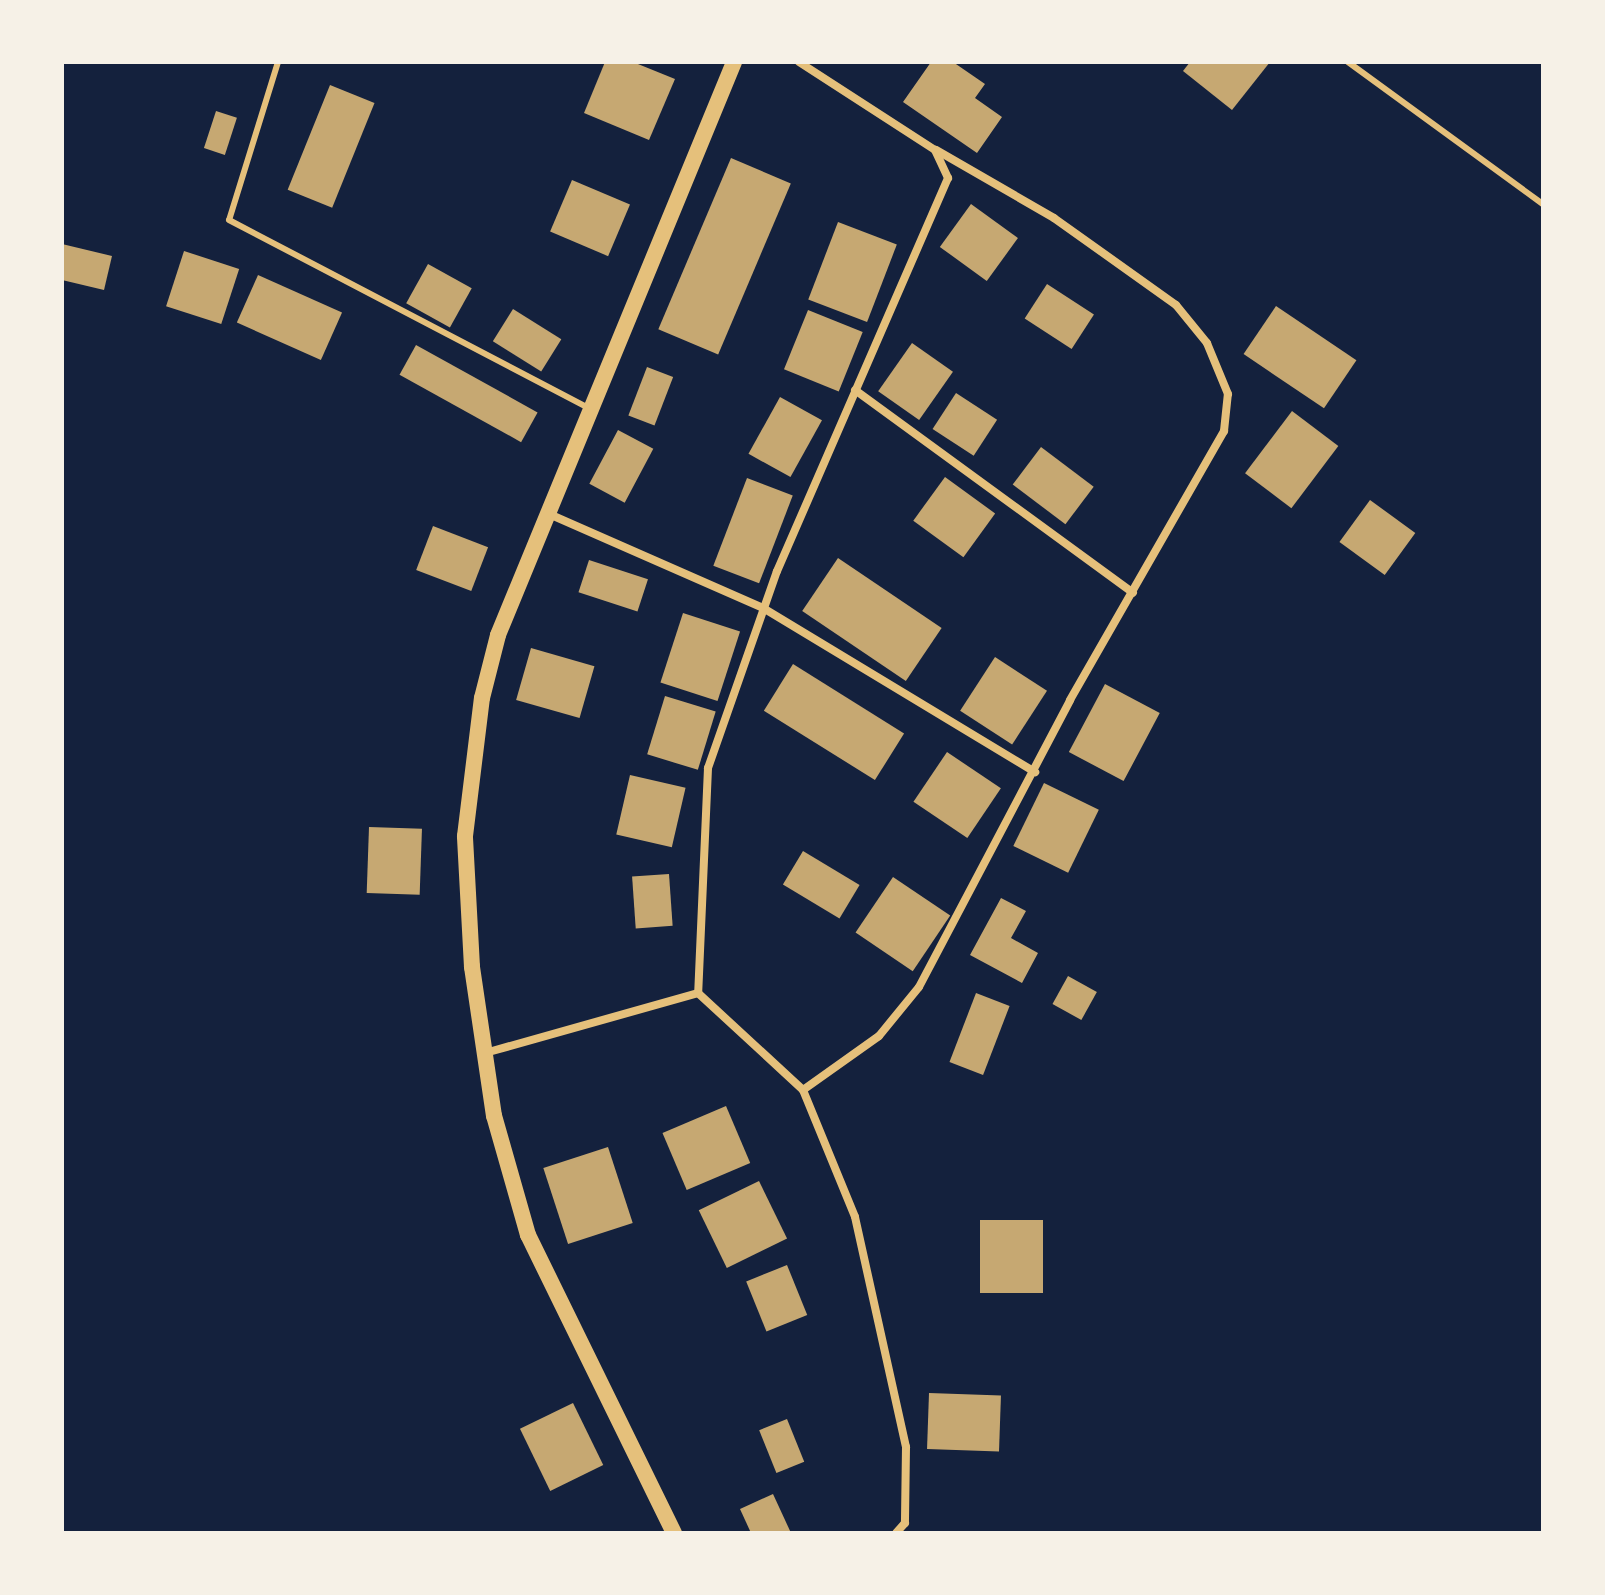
<!DOCTYPE html>
<html>
<head>
<meta charset="utf-8">
<style>
	body { margin:0 }
	#map { position:relative; width:1605px; height:1595px; overflow:hidden; background:#14213d; font-family:"Public Sans",sans-serif }
	div>[style] { position:absolute }
	.building>* { inset:0; background:#c6a872; transform-origin:0 0 }
	.service>* { height:6px; margin:-3px; padding:0 3px; transform-origin:3px; border-radius:3px; background:#e5c07b }
	.minor>* { height:8px; margin:-4px; padding:0 4px; transform-origin:4px; border-radius:4px; background:#e5c07b }
	.secondary>* { height:16px; margin:-8px; padding:0 8px; transform-origin:8px; border-radius:8px; background:#e5c07b }
	span { translate:-50% -50%; white-space:nowrap; text-align:center; line-height:1.15; -webkit-text-stroke:6px #f6f1e7; paint-order:stroke }
	.frame { position:absolute; inset:0; border:64px solid #f6f1e7; pointer-events:none }
</style>
</head>
<body>
<div id="map">
	<div class="building">
		<i style="clip-path:polygon(605px 62px,633px 62px,675px 79px,649px 140px,584px 113px)"></i>
		<i style="clip-path:polygon(931px 62px,953px 62px,985px 84px,975px 98px,1002px 117px,977px 153px,903px 102px)"></i>
		<i style="clip-path:polygon(1190px 62px,1270px 62px,1232px 110px,1183px 71px)"></i>
		<i style="left:330px;top:85px;width:48px;height:113px;rotate:22deg"></i>
		<i style="left:216px;top:111px;width:22px;height:39px;rotate:18deg"></i>
		<i style="left:731px;top:158px;width:65px;height:186px;rotate:23deg"></i>
		<i style="left:572px;top:180px;width:63px;height:56px;rotate:23deg"></i>
		<i style="left:971px;top:204px;width:58px;height:53px;rotate:36deg"></i>
		<i style="left:838px;top:222px;width:63px;height:83px;rotate:21deg"></i>
		<i style="clip-path:polygon(62px 244px,112px 256px,104px 290px,62px 280px)"></i>
		<i style="left:184px;top:251px;width:58px;height:58px;rotate:18deg"></i>
		<i style="left:428px;top:264px;width:50px;height:45px;rotate:29deg"></i>
		<i style="left:258px;top:275px;width:92px;height:52px;rotate:24deg"></i>
		<i style="left:1047px;top:284px;width:56px;height:41px;rotate:33deg"></i>
		<i style="left:1276px;top:306px;width:97px;height:58px;rotate:34deg"></i>
		<i style="left:513px;top:309px;width:57px;height:38px;rotate:32deg"></i>
		<i style="left:808px;top:310px;width:59px;height:64px;rotate:22deg"></i>
		<i style="left:912px;top:343px;width:50px;height:59px;rotate:35deg"></i>
		<i style="left:416px;top:345px;width:139px;height:34px;rotate:29deg"></i>
		<i style="left:647px;top:367px;width:28px;height:52px;rotate:21deg"></i>
		<i style="left:956px;top:393px;width:49px;height:43px;rotate:33deg"></i>
		<i style="left:780px;top:397px;width:48px;height:65px;rotate:29deg"></i>
		<i style="left:1292px;top:411px;width:58px;height:78px;rotate:37deg"></i>
		<i style="left:618px;top:430px;width:40px;height:61px;rotate:28deg"></i>
		<i style="left:1041px;top:447px;width:66px;height:47px;rotate:37deg"></i>
		<i style="left:945px;top:477px;width:62px;height:54px;rotate:36deg"></i>
		<i style="left:747px;top:478px;width:49px;height:94px;rotate:21deg"></i>
		<i style="left:1370px;top:500px;width:56px;height:52px;rotate:36deg"></i>
		<i style="left:433px;top:526px;width:59px;height:47px;rotate:21deg"></i>
		<i style="left:838px;top:558px;width:125px;height:64px;rotate:34deg"></i>
		<i style="left:589px;top:560px;width:62px;height:34px;rotate:18deg"></i>
		<i style="left:683px;top:613px;width:60px;height:73px;rotate:18deg"></i>
		<i style="left:531px;top:648px;width:66px;height:54px;rotate:16deg"></i>
		<i style="left:995px;top:657px;width:62px;height:64px;rotate:33deg"></i>
		<i style="left:793px;top:664px;width:131px;height:55px;rotate:32deg"></i>
		<i style="left:1105px;top:684px;width:62px;height:77px;rotate:28deg"></i>
		<i style="left:665px;top:696px;width:53px;height:61px;rotate:17deg"></i>
		<i style="left:947px;top:752px;width:65px;height:60px;rotate:34deg"></i>
		<i style="left:630px;top:775px;width:57px;height:61px;rotate:13deg"></i>
		<i style="left:1044px;top:783px;width:61px;height:70px;rotate:26deg"></i>
		<i style="left:369px;top:827px;width:53px;height:66px;rotate:2deg"></i>
		<i style="left:803px;top:851px;width:66px;height:39px;rotate:31deg"></i>
		<i style="left:669px;top:874px;width:52px;height:37px;rotate:86deg"></i>
		<i style="left:893px;top:877px;width:69px;height:67px;rotate:34deg"></i>
		<i style="clip-path:polygon(1001px 898px,1026px 911px,1011px 938px,1038px 953px,1022px 983px,970px 955px)"></i>
		<i style="left:1068px;top:976px;width:33px;height:32px;rotate:29deg"></i>
		<i style="left:976px;top:993px;width:36px;height:74px;rotate:21deg"></i>
		<i style="left:726px;top:1106px;width:62px;height:69px;rotate:67deg"></i>
		<i style="left:608px;top:1147px;width:80px;height:68px;rotate:72deg"></i>
		<i style="left:759px;top:1181px;width:64px;height:67px;rotate:64deg"></i>
		<i style="left:980px;top:1220px;width:63px;height:73px"></i>
		<i style="left:787px;top:1265px;width:54px;height:44px;rotate:68deg"></i>
		<i style="left:929px;top:1393px;width:72px;height:56px;rotate:2deg"></i>
		<i style="left:573px;top:1403px;width:69px;height:59px;rotate:64deg"></i>
		<i style="left:787px;top:1419px;width:46px;height:30px;rotate:68deg"></i>
		<i style="clip-path:polygon(773px 1494px,791px 1533px,751px 1533px,740px 1509px)"></i>
	</div>
	<div class="service">
		<i style="left:278px;top:62px;width:165px;rotate:107.2deg"></i>
		<i style="left:229px;top:220px;width:406px;rotate:27.6deg"></i>
		<i style="left:1348px;top:62px;width:241px;rotate:36.1deg"></i>
	</div>
	<div class="minor">
		<i style="left:799px;top:62px;width:162px;rotate:32.9deg"></i>
		<i style="left:935px;top:150px;width:31px;rotate:65deg"></i>
		<i style="left:948px;top:178px;width:429px;rotate:113.5deg"></i>
		<i style="left:777px;top:571px;width:209px;rotate:109.3deg"></i>
		<i style="left:708px;top:768px;width:225px;rotate:92.5deg"></i>
		<i style="left:698px;top:993px;width:143px;rotate:42.7deg"></i>
		<i style="left:803px;top:1090px;width:137px;rotate:67.7deg"></i>
		<i style="left:855px;top:1217px;width:236px;rotate:77.5deg"></i>
		<i style="left:906px;top:1447px;width:76px;rotate:90.8deg"></i>
		<i style="left:905px;top:1523px;width:13px;rotate:132deg"></i>
		<i style="left:855px;top:390px;width:344px;rotate:36.1deg"></i>
		<i style="left:549px;top:514px;width:234px;rotate:23.7deg"></i>
		<i style="left:763px;top:608px;width:318px;rotate:31.1deg"></i>
		<i style="left:485px;top:1053px;width:221px;rotate:-15.7deg"></i>
		<i style="left:803px;top:1090px;width:93px;rotate:-35.4deg"></i>
		<i style="left:879px;top:1036px;width:63px;rotate:-50.8deg"></i>
		<i style="left:919px;top:987px;width:324px;rotate:-62.2deg"></i>
		<i style="left:1070px;top:700px;width:310px;rotate:-60.2deg"></i>
		<i style="left:1224px;top:431px;width:37px;rotate:-84deg"></i>
		<i style="left:1228px;top:394px;width:55px;rotate:-112.4deg"></i>
		<i style="left:1207px;top:343px;width:49px;rotate:-129.2deg"></i>
		<i style="left:1176px;top:305px;width:150px;rotate:-144.5deg"></i>
		<i style="left:1054px;top:218px;width:136px;rotate:-150deg"></i>
	</div>
	<div class="secondary">
		<i style="left:674px;top:1533px;width:332px;rotate:-116.1deg"></i>
		<i style="left:528px;top:1235px;width:124px;rotate:-105.9deg"></i>
		<i style="left:494px;top:1116px;width:151px;rotate:-98.4deg"></i>
		<i style="left:472px;top:967px;width:131px;rotate:-93.1deg"></i>
		<i style="left:465px;top:836px;width:139px;rotate:-83deg"></i>
		<i style="left:482px;top:698px;width:65px;rotate:-75.7deg"></i>
		<i style="left:498px;top:635px;width:620px;rotate:-67.61deg"></i>
	</div>
	<div class="frame"></div>
</div>
</body>
</html>
